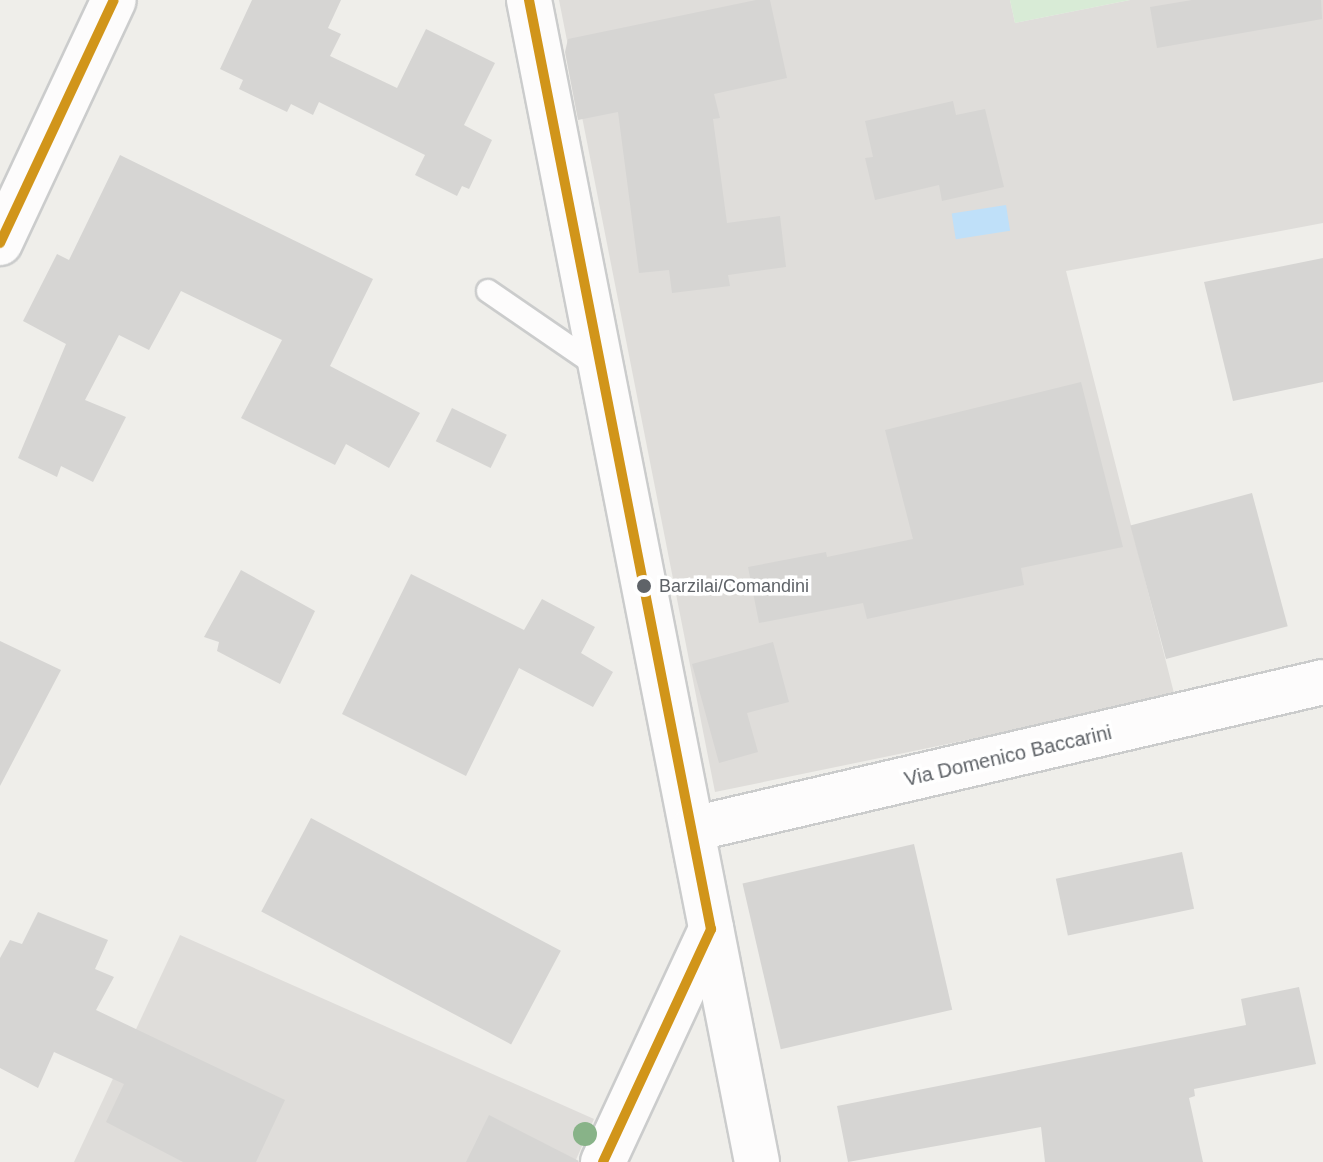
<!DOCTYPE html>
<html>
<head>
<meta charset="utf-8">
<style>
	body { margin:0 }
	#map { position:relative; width:1323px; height:1162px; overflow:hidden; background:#efeeea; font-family:Arial,sans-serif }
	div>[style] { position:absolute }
	.industrial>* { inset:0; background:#dfddda }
	.green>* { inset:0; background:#d8ebd6 }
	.water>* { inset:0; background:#bfe0f9; transform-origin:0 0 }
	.building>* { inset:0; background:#d6d5d3; transform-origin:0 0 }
	.roads { filter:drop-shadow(2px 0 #cbcccc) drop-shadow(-2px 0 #cbcccc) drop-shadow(0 2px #cbcccc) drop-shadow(0 -2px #cbcccc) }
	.lane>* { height:22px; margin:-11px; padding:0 11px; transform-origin:11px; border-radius:11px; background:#fdfcfc }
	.street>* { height:44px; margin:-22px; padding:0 22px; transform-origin:22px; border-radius:22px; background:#fdfcfc }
	.bus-1>* { height:10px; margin:-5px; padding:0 5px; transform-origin:5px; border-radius:5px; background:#d1951a }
	.trees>* { width:24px; height:24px; margin:-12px; border-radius:50%; background:#88b388 }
	.dots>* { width:22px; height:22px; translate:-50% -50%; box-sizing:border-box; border:4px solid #fff; border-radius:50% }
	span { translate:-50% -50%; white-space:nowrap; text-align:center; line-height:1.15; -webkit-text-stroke:7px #fff; paint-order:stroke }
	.bus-label { font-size:18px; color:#5f6368 }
	.left { translate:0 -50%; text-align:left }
	.street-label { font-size:20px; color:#5f6368 }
</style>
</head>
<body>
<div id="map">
	<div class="industrial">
		<i style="clip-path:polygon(559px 0,1010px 0,1015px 23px,1130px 0,1323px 0,1323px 223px,1066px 271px,1175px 697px,715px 792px)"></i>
		<i style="clip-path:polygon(180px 935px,594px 1119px,575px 1162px,74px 1162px)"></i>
	</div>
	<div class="green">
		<i style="clip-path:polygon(1010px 0,1130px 0,1015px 23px)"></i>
	</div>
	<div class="water">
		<i style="left:1006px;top:205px;width:26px;height:55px;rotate:81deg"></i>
	</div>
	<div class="building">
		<i style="clip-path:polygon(252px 0,341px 0,328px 28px,341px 34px,330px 56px,397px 88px,426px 29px,495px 63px,464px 125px,492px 140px,469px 189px,462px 186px,457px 196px,415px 175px,425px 155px,319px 102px,313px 115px,291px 104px,287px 112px,239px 89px,243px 80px,220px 69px)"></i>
		<i style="clip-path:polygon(756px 0,770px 0,787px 78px,714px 94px,720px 118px,713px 119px,727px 223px,780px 216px,786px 267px,728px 275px,730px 286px,672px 293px,669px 270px,639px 273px,618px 112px,578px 120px,565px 52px,568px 39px)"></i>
		<i style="clip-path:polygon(1192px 0,1321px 0,1322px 19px,1157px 48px,1150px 7px)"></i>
		<i style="clip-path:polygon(953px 101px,956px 115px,985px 109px,1004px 187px,942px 201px,939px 185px,875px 200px,865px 158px,873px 157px,865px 121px)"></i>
		<i style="clip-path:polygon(120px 155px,373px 279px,330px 366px,420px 413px,389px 468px,346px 444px,335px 465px,241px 418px,282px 340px,181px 291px,149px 350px,119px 335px,85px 400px,126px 417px,93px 482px,61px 466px,57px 477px,18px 458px,66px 344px,23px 321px,57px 254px,69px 260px)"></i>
		<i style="clip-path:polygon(1323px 258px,1323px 382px,1233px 401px,1204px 282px)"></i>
		<i style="clip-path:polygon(1081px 382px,1123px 547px,1021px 568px,1024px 585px,867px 619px,863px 603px,759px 623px,748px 567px,826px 552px,827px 557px,913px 539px,885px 430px)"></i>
		<i style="left:452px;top:408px;width:61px;height:37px;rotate:26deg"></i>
		<i style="left:1252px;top:493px;width:138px;height:126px;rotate:75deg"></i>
		<i style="clip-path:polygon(241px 570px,315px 611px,280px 684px,217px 651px,219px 642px,204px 637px)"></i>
		<i style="clip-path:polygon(411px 574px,524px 630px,542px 599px,595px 627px,581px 653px,613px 672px,593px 707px,519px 668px,466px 776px,342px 714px)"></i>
		<i style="clip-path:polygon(0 641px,61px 670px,0 786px)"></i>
		<i style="clip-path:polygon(773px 642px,789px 702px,747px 713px,758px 752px,719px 763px,692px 664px)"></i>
		<i style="left:311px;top:818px;width:283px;height:106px;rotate:28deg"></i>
		<i style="left:914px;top:844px;width:170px;height:176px;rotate:77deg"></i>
		<i style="left:1182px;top:852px;width:58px;height:129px;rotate:78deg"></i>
		<i style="clip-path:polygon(38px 912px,108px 940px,95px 969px,114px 977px,96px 1010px,285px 1100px,256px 1162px,183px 1162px,106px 1122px,124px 1084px,54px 1052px,38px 1088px,0 1068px,0 958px,10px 940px,22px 944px)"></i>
		<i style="clip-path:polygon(1299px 987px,1316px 1064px,1194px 1089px,1195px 1096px,1189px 1098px,1203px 1162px,1045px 1162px,1041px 1127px,848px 1162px,837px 1106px,1246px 1025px,1241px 999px)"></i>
		<i style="clip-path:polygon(489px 1115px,579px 1161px,578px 1162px,466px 1162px)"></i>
	</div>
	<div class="roads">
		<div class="lane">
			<i style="left:488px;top:291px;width:136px;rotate:34.5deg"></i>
		</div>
		<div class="street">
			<i style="left:529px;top:0;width:1184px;rotate:78.9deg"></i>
			<i style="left:0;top:243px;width:268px;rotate:-64.9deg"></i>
			<i style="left:693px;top:829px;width:647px;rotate:-13.13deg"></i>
			<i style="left:603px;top:1162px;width:257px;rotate:-65.1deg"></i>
		</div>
	</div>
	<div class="bus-1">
		<i style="left:529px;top:0;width:947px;rotate:78.92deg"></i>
		<i style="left:0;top:243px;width:268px;rotate:-64.9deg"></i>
		<i style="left:603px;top:1162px;width:257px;rotate:-65.1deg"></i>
	</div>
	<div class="trees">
		<i style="left:585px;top:1134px"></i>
	</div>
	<div class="dots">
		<i style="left:644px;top:586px;background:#5f6368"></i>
	</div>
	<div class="bus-label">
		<span class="left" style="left:659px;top:586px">Barzilai/Comandini</span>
	</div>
	<div class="street-label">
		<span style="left:1008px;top:756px;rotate:-13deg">Via Domenico Baccarini</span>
	</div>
</div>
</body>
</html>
